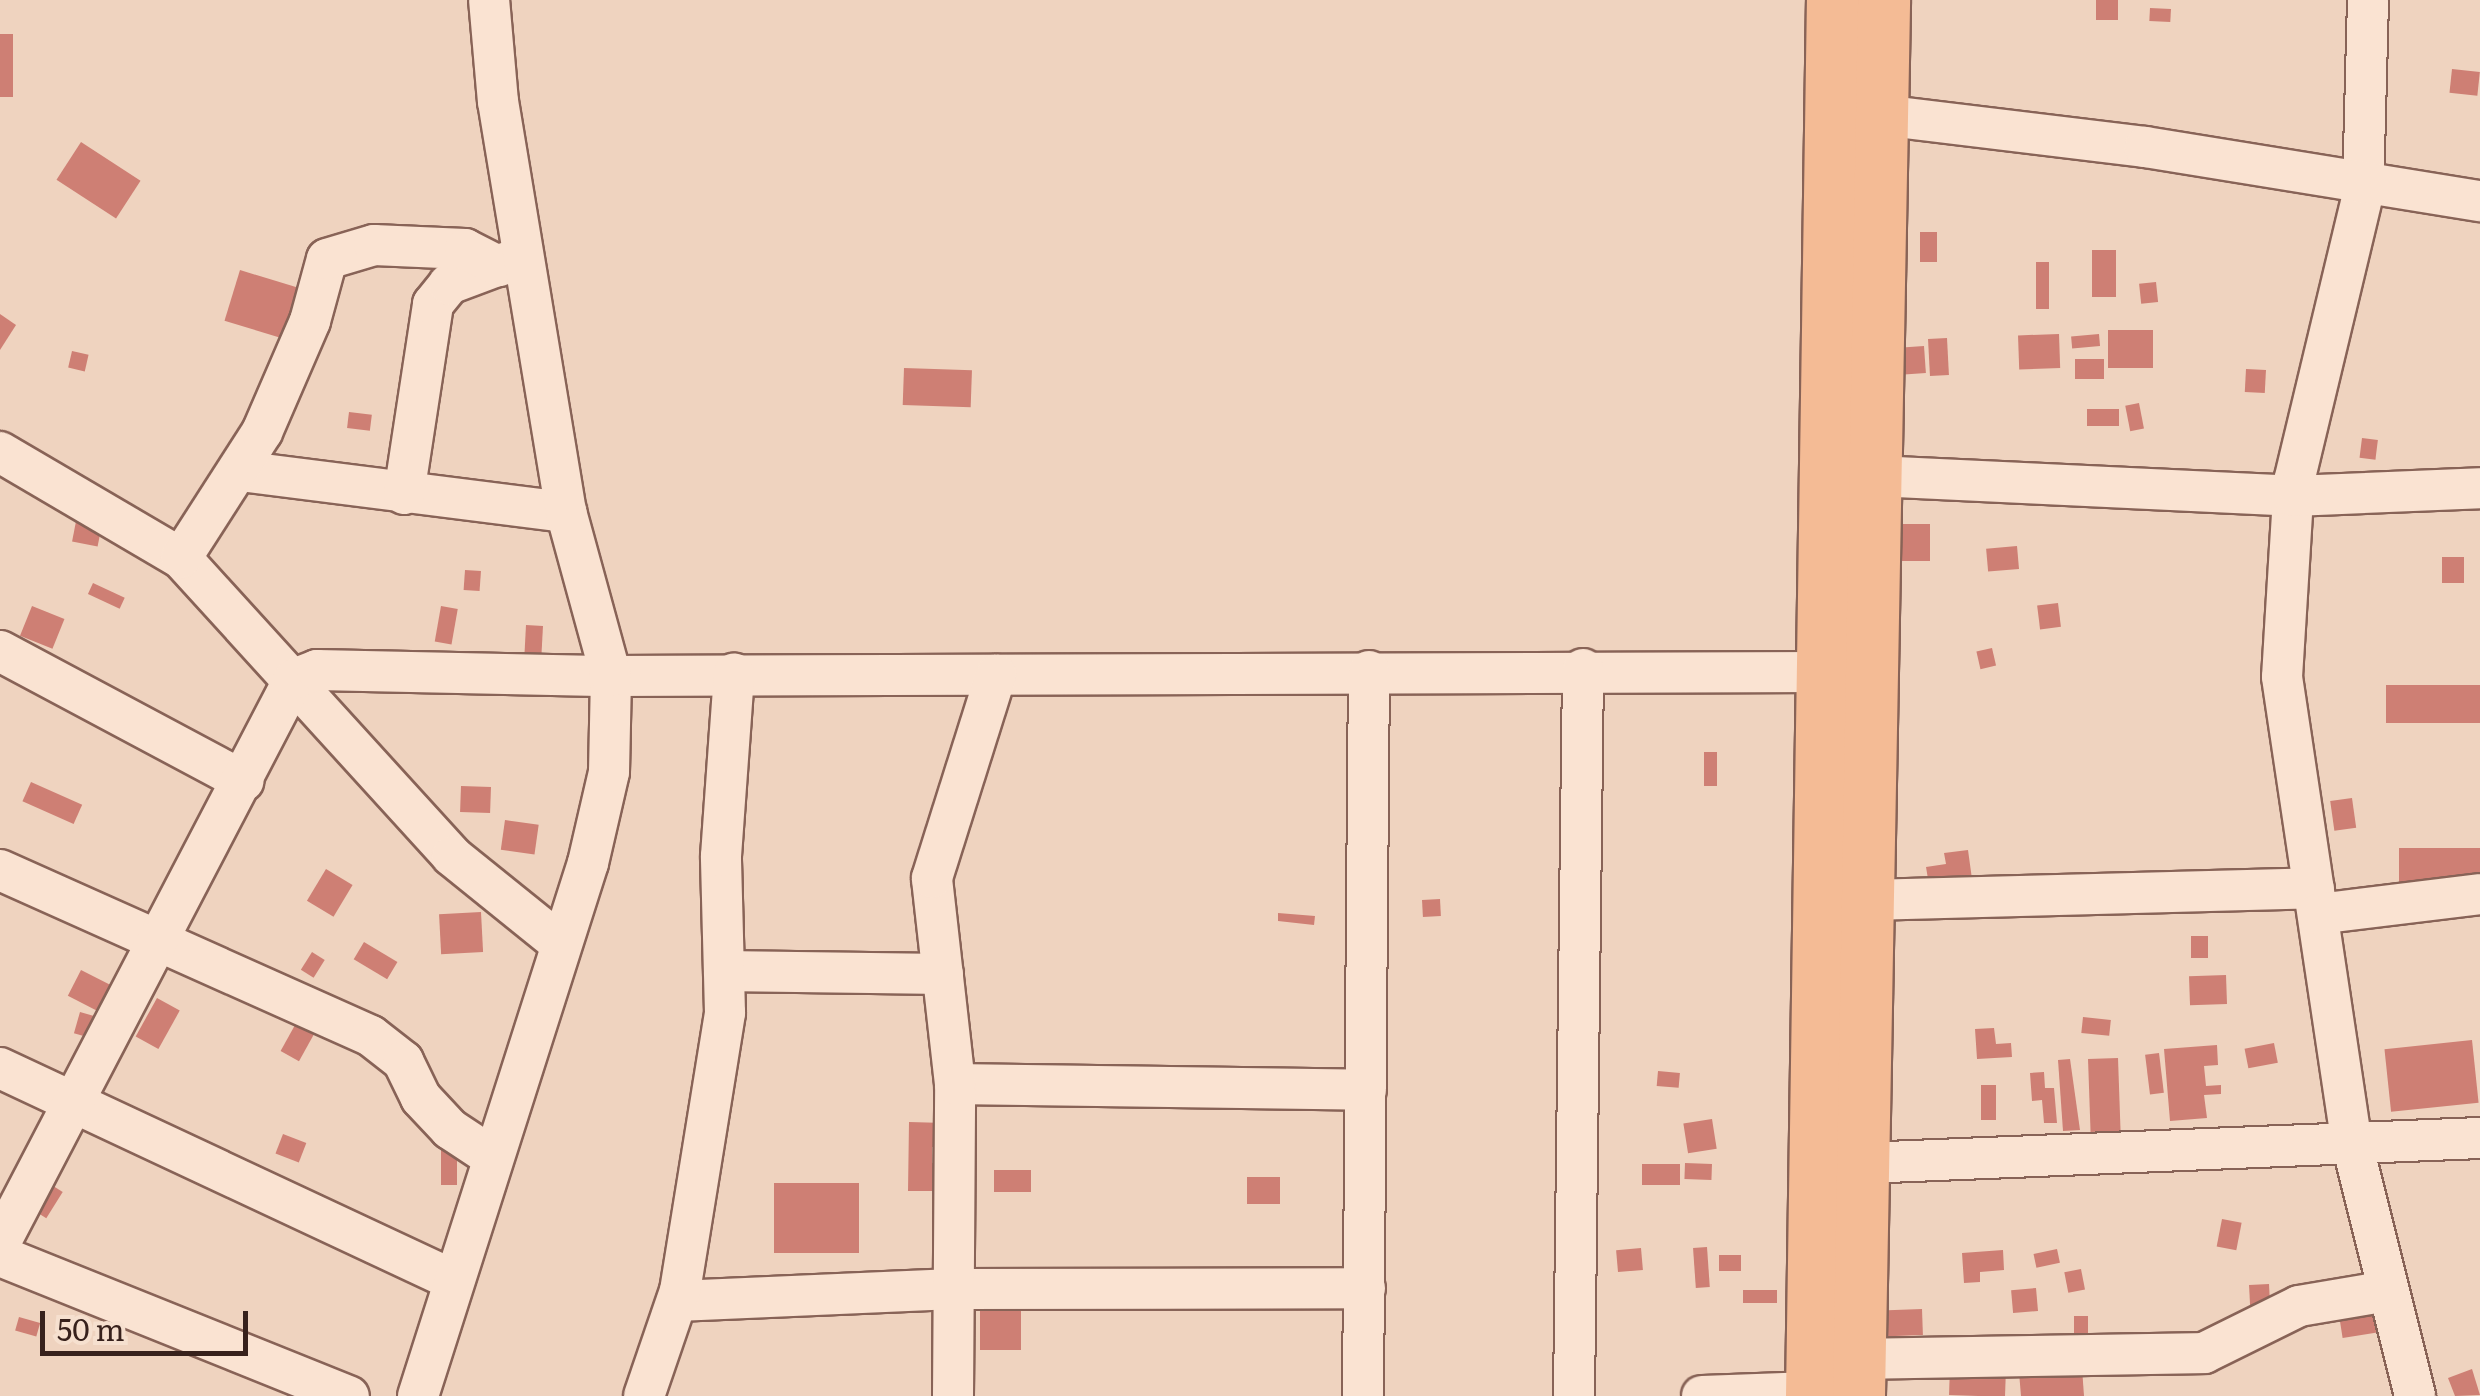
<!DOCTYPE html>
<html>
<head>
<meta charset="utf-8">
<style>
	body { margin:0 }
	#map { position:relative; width:2480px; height:1396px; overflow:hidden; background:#efd3bf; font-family:Literata,serif }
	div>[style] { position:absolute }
	.building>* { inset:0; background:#ce7f74; transform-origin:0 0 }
	.roads { filter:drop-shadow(2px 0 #886357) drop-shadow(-2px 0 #886357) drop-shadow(0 2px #886357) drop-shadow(0 -2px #886357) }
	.minor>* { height:40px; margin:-20px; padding:0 20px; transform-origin:20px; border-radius:20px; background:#fae3d2 }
	.major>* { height:52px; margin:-26px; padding:0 26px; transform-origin:26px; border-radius:26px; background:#f4bb95 }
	span { translate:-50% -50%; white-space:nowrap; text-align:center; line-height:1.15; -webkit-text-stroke:10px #f6e0cf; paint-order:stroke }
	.scale { position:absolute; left:40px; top:1311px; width:208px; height:45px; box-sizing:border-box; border:5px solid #37211c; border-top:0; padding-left:12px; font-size:30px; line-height:35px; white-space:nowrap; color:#37211c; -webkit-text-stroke:8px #f6e0cf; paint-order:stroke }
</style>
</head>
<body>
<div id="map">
	<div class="building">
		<i style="left:2096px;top:0;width:22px;height:20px"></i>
		<i style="left:2150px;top:8px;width:21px;height:13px;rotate:3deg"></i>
		<i style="left:0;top:34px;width:13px;height:63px"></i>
		<i style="left:2452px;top:69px;width:28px;height:24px;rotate:6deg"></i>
		<i style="left:81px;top:142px;width:71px;height:45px;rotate:33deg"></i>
		<i style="left:1920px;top:232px;width:17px;height:30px"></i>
		<i style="left:2092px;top:250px;width:24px;height:47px"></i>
		<i style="left:2036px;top:262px;width:13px;height:47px"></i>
		<i style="left:240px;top:270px;width:61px;height:53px;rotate:17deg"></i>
		<i style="left:2156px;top:282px;width:20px;height:17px;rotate:84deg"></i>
		<i style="clip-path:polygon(0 314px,16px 325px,0 350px)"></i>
		<i style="left:2108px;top:330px;width:45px;height:38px"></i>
		<i style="left:2059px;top:334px;width:34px;height:41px;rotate:88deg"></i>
		<i style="left:2099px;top:334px;width:12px;height:28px;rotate:85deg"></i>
		<i style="left:1947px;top:338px;width:37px;height:19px;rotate:87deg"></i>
		<i style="left:1924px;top:346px;width:27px;height:29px;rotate:86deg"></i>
		<i style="left:72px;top:351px;width:17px;height:17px;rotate:13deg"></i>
		<i style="left:2104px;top:359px;width:20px;height:29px;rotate:90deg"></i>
		<i style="left:904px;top:368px;width:68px;height:37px;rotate:2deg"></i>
		<i style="left:2246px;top:369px;width:20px;height:23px;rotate:3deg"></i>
		<i style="left:2139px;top:403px;width:26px;height:14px;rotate:79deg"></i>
		<i style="left:2087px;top:409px;width:32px;height:17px"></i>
		<i style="left:349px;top:412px;width:23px;height:16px;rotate:7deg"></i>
		<i style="left:2362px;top:438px;width:16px;height:20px;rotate:7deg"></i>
		<i style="left:78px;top:511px;width:26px;height:31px;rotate:11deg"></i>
		<i style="left:1889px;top:524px;width:41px;height:37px"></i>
		<i style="left:2017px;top:546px;width:23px;height:31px;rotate:85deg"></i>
		<i style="left:2442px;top:557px;width:22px;height:26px"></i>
		<i style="left:465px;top:570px;width:16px;height:20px;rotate:4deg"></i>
		<i style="left:93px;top:583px;width:35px;height:12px;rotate:25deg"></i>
		<i style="left:2058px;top:603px;width:24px;height:21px;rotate:83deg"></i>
		<i style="left:32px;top:606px;width:35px;height:32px;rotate:22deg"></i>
		<i style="left:441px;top:606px;width:17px;height:36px;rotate:10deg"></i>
		<i style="left:526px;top:625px;width:17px;height:33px;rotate:3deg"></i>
		<i style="left:1992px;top:648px;width:18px;height:16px;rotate:77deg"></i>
		<i style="left:2480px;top:685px;width:38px;height:94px;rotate:90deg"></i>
		<i style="left:1704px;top:752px;width:13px;height:34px"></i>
		<i style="left:31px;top:782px;width:56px;height:21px;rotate:24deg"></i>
		<i style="left:461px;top:786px;width:30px;height:26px;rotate:2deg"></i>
		<i style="left:2352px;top:798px;width:30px;height:22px;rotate:82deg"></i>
		<i style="left:505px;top:820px;width:34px;height:30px;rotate:8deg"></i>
		<i style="left:2480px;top:848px;width:37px;height:81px;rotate:90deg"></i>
		<i style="clip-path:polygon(1968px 850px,1972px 879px,1929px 885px,1926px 867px,1946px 864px,1944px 853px)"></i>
		<i style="left:326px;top:869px;width:31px;height:37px;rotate:31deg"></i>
		<i style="left:1440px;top:899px;width:17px;height:18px;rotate:87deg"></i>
		<i style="left:481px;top:912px;width:40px;height:42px;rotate:87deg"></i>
		<i style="clip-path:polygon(1278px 913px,1315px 916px,1314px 925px,1278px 921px)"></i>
		<i style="left:2191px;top:936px;width:17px;height:22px"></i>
		<i style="left:364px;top:942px;width:39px;height:20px;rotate:31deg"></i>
		<i style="left:312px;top:952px;width:15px;height:21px;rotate:32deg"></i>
		<i style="left:81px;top:970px;width:42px;height:29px;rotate:27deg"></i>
		<i style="left:2226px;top:975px;width:29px;height:37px;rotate:88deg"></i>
		<i style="left:157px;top:998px;width:26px;height:44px;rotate:29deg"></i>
		<i style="left:80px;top:1012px;width:22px;height:22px;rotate:16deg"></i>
		<i style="left:300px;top:1016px;width:21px;height:40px;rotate:29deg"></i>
		<i style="left:2083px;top:1017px;width:28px;height:16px;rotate:6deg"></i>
		<i style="clip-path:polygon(1994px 1028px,1996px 1044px,2011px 1043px,2012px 1057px,1977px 1059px,1975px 1029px)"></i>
		<i style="left:2472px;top:1040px;width:63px;height:88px;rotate:84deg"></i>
		<i style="left:2274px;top:1043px;width:20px;height:30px;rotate:79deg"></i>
		<i style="clip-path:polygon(2217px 1045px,2218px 1065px,2204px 1066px,2206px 1086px,2221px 1085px,2221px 1094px,2204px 1095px,2207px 1118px,2170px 1121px,2164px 1049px)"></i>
		<i style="left:2159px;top:1053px;width:40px;height:14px;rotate:83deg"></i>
		<i style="left:2118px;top:1058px;width:73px;height:30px;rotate:88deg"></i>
		<i style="clip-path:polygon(2070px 1059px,2080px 1130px,2063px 1131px,2058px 1060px)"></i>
		<i style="left:1658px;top:1071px;width:22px;height:15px;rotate:5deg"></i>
		<i style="clip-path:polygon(2044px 1072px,2045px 1088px,2054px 1088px,2057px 1123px,2044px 1123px,2042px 1100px,2032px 1101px,2030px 1073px)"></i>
		<i style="left:1981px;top:1085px;width:15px;height:35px"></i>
		<i style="left:1712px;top:1119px;width:30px;height:29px;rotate:81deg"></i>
		<i style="clip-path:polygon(909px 1122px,945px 1123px,945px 1147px,932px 1147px,932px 1163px,944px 1163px,944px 1191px,908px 1191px)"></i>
		<i style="left:283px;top:1134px;width:25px;height:21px;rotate:21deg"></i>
		<i style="left:441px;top:1149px;width:16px;height:36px"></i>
		<i style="left:1685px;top:1163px;width:27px;height:16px;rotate:2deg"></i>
		<i style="left:1642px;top:1164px;width:38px;height:21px"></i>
		<i style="left:994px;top:1170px;width:37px;height:22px"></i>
		<i style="left:1247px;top:1177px;width:33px;height:27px"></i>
		<i style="left:859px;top:1183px;width:70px;height:85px;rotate:90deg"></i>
		<i style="left:50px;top:1184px;width:15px;height:31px;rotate:32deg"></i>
		<i style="left:2222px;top:1219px;width:20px;height:28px;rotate:11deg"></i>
		<i style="left:1707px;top:1247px;width:40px;height:14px;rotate:86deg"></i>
		<i style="left:1641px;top:1248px;width:22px;height:25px;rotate:85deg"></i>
		<i style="left:2057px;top:1249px;width:14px;height:24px;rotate:78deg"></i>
		<i style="clip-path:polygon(2003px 1250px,2004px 1270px,1980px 1272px,1980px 1282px,1964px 1283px,1962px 1253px)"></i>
		<i style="left:1741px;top:1255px;width:16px;height:22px;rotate:90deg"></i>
		<i style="left:2081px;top:1269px;width:21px;height:17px;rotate:79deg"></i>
		<i style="left:2269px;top:1284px;width:20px;height:20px;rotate:87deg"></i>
		<i style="left:2036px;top:1288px;width:23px;height:25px;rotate:85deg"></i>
		<i style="left:1777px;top:1290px;width:13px;height:34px;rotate:90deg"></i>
		<i style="left:2384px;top:1305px;width:26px;height:46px;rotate:81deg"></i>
		<i style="left:1922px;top:1309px;width:26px;height:41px;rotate:88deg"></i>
		<i style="left:980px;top:1310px;width:41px;height:40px"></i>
		<i style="left:2088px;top:1316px;width:25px;height:14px;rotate:90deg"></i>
		<i style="left:19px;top:1317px;width:22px;height:14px;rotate:16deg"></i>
		<i style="left:1950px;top:1367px;width:56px;height:28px;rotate:2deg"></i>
		<i style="clip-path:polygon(2082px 1368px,2084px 1396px,2021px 1396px,2019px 1372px)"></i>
		<i style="clip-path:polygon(2472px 1369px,2480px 1395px,2455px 1396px,2448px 1378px)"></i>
	</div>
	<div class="roads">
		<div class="minor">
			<i style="left:2368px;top:0;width:194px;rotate:91.5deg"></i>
			<i style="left:2363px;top:194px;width:295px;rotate:103.5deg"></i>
			<i style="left:2294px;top:481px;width:196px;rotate:93.5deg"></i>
			<i style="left:2282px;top:677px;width:471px;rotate:81.5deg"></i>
			<i style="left:2352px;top:1143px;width:261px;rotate:76deg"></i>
			<i style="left:1881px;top:115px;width:266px;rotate:6.9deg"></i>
			<i style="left:2145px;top:147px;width:339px;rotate:9.2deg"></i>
			<i style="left:0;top:452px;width:210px;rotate:30.4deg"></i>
			<i style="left:181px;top:558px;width:403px;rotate:47.7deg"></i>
			<i style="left:452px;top:856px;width:139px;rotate:38.9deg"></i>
			<i style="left:240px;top:471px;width:329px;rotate:7.2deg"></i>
			<i style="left:1875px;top:476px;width:418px;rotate:2.7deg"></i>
			<i style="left:2293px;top:496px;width:187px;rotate:-2.4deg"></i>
			<i style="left:404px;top:494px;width:192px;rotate:-81.3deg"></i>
			<i style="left:433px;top:304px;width:26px;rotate:-51deg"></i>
			<i style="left:449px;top:284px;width:74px;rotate:-20.6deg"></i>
			<i style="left:181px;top:558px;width:150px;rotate:-57.3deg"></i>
			<i style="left:262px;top:432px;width:121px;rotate:-66.6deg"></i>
			<i style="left:310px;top:321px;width:64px;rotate:-74.7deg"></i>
			<i style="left:327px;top:259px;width:49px;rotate:-16.6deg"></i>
			<i style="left:374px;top:245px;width:91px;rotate:2.5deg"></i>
			<i style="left:465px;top:249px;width:38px;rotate:27deg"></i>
			<i style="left:0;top:651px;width:276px;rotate:28.1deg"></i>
			<i style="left:0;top:870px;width:406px;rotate:24.1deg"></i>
			<i style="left:371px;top:1036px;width:41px;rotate:38deg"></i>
			<i style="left:403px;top:1061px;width:41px;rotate:64.1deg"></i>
			<i style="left:421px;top:1098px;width:42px;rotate:46.9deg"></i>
			<i style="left:450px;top:1129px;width:49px;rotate:33.4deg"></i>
			<i style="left:1868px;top:900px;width:446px;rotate:-1.5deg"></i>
			<i style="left:2318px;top:914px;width:163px;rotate:-7deg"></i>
			<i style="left:724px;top:971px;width:219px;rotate:0.8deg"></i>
			<i style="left:0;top:1068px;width:500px;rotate:25.08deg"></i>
			<i style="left:955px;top:1084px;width:411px;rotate:0.8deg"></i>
			<i style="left:1863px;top:1163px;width:618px;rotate:-2.32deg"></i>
			<i style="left:0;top:1243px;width:636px;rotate:-62.47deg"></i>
			<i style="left:294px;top:679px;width:25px;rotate:-21deg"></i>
			<i style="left:317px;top:670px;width:294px;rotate:1.2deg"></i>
			<i style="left:611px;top:676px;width:1211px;rotate:-0.19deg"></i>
			<i style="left:0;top:1256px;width:376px;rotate:21.9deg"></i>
			<i style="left:677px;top:1301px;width:277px;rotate:-2.5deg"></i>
			<i style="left:954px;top:1289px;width:411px;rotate:-0.1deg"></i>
			<i style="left:1860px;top:1359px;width:344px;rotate:-1deg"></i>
			<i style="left:2204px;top:1353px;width:106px;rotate:-26.3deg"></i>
			<i style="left:2299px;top:1306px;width:90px;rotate:-9.6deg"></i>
			<i style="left:418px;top:1396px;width:559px;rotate:-72.31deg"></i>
			<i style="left:588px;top:863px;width:93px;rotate:-77deg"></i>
			<i style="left:609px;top:772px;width:96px;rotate:-88.8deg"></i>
			<i style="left:611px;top:676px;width:170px;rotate:-105.3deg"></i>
			<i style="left:566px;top:512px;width:416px;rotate:-99.4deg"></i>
			<i style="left:498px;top:102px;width:102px;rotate:-95deg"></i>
			<i style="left:644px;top:1396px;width:111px;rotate:-71.1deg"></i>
			<i style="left:680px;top:1291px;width:282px;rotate:-80.8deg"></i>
			<i style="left:725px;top:1013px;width:157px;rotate:-91.5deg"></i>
			<i style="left:721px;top:856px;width:183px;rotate:-85.9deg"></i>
			<i style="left:953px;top:1396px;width:312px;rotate:-89.6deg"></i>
			<i style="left:955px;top:1084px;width:207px;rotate:-96.4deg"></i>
			<i style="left:932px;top:878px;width:213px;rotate:-72.5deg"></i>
			<i style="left:1363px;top:1396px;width:725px;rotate:-89.53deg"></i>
			<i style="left:1574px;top:1396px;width:727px;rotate:-89.29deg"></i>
			<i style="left:1702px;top:1396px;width:110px;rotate:-2.1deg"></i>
		</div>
		<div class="major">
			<i style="left:1812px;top:1396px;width:1396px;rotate:-89.14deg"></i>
			<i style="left:1859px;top:1396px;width:1396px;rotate:-88.97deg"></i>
		</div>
	</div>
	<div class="scale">50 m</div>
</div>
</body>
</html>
